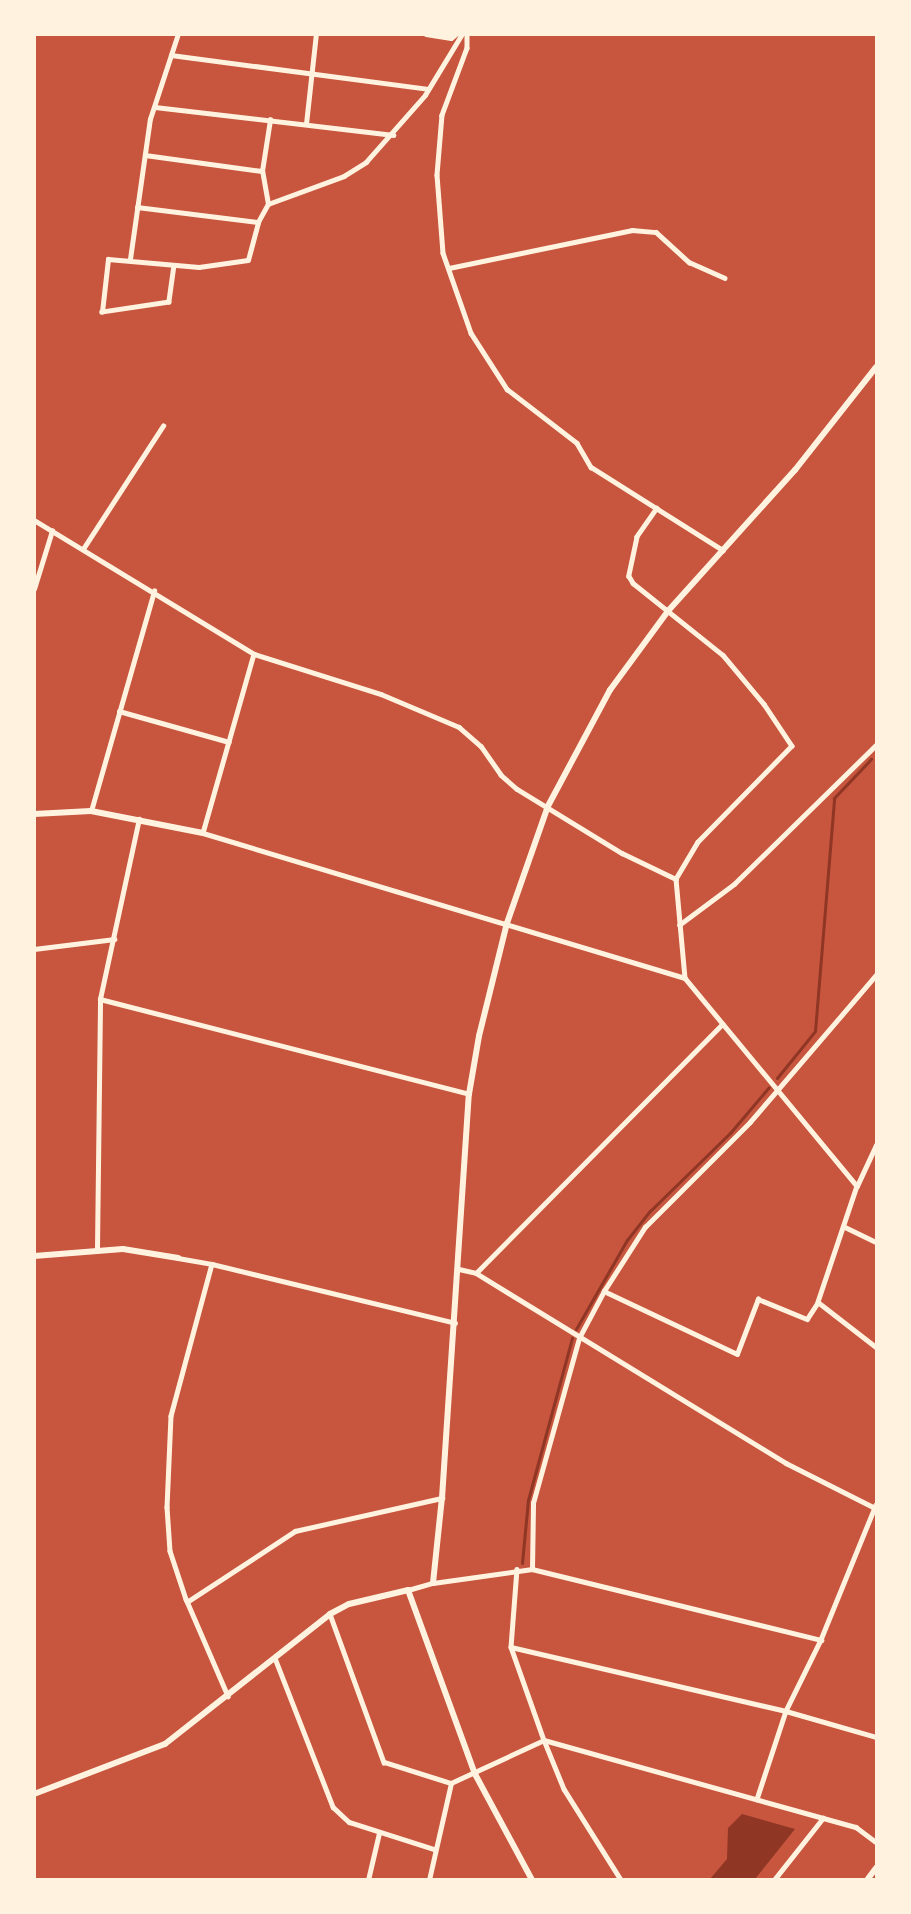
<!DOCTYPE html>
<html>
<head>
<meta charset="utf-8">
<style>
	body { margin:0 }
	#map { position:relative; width:911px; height:1914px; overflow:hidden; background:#c8553d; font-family:Georgia,serif }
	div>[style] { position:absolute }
	.water>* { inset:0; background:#8f3625 }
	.stream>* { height:3px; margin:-1.5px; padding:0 1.5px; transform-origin:1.5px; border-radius:1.5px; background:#8f3625 }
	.minor>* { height:4.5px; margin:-2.25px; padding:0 2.25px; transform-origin:2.25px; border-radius:2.25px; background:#fff3e0 }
	.tertiary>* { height:6px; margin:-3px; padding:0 3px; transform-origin:3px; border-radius:3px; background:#fff3e0 }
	span { translate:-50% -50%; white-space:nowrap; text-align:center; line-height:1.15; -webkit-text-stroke:5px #fff3e0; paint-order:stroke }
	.frame { position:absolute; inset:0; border:36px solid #fff3e0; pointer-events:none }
</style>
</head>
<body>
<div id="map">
	<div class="water">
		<i style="clip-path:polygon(742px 1814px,795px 1829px,755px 1879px,710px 1879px,727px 1859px,728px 1828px)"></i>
	</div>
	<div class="stream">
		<i style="left:777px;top:1078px;width:60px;rotate:-51deg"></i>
		<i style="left:815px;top:1031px;width:234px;rotate:-85.3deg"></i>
		<i style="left:834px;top:798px;width:54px;rotate:-46.5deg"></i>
		<i style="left:576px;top:1329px;width:103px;rotate:-60.2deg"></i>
		<i style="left:627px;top:1240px;width:37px;rotate:-52deg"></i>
		<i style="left:650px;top:1211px;width:112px;rotate:-44.3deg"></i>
		<i style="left:730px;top:1133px;width:60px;rotate:-49.7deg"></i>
		<i style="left:522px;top:1563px;width:63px;rotate:-84.6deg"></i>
		<i style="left:528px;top:1500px;width:168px;rotate:-74.8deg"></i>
	</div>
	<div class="minor">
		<i style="left:426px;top:34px;width:25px;rotate:9deg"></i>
		<i style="left:451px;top:38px;width:6px;rotate:-39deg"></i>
		<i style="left:467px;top:34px;width:14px;rotate:90deg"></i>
		<i style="left:467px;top:48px;width:72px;rotate:110.5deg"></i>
		<i style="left:442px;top:115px;width:60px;rotate:94.8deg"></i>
		<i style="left:437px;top:175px;width:78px;rotate:85.6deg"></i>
		<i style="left:443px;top:253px;width:85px;rotate:70.7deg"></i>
		<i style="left:471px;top:333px;width:67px;rotate:57.3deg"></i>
		<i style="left:507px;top:389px;width:88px;rotate:37.6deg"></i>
		<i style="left:577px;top:443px;width:28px;rotate:60deg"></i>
		<i style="left:591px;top:467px;width:156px;rotate:32.2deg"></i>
		<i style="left:171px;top:55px;width:259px;rotate:7.5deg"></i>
		<i style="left:155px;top:107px;width:240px;rotate:6.7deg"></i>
		<i style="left:306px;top:124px;width:91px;rotate:-83.7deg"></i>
		<i style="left:145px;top:155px;width:118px;rotate:7.8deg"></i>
		<i style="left:268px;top:204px;width:34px;rotate:-100deg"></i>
		<i style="left:262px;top:171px;width:52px;rotate:-81.1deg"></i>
		<i style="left:137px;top:207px;width:122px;rotate:7.1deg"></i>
		<i style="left:130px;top:259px;width:141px;rotate:-81.9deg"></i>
		<i style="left:150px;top:119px;width:89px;rotate:-71.8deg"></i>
		<i style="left:174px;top:265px;width:37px;rotate:98deg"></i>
		<i style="left:169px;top:302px;width:68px;rotate:171.5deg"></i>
		<i style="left:102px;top:312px;width:53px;rotate:-83.5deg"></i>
		<i style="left:108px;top:259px;width:91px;rotate:5deg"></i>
		<i style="left:199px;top:267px;width:49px;rotate:-8.1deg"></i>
		<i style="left:248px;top:260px;width:39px;rotate:-75deg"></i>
		<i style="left:258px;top:222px;width:21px;rotate:-61deg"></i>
		<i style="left:268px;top:204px;width:81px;rotate:-20.2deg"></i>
		<i style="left:344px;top:176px;width:26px;rotate:-32deg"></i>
		<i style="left:366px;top:162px;width:89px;rotate:-48.6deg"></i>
		<i style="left:425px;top:95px;width:71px;rotate:-58.8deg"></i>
		<i style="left:449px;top:268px;width:187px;rotate:-11.7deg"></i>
		<i style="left:632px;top:230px;width:24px;rotate:5deg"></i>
		<i style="left:656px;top:232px;width:45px;rotate:42.3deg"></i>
		<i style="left:689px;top:262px;width:39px;rotate:24deg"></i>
		<i style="left:657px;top:508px;width:35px;rotate:125deg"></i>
		<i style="left:637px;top:537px;width:40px;rotate:102deg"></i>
		<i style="left:629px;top:576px;width:8px;rotate:60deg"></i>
		<i style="left:633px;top:583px;width:115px;rotate:38.7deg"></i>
		<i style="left:723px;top:655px;width:64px;rotate:50.1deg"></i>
		<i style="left:764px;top:704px;width:50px;rotate:56.3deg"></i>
		<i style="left:792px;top:746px;width:134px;rotate:134.4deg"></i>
		<i style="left:698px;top:842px;width:43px;rotate:120.7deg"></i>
		<i style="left:34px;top:520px;width:258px;rotate:31.3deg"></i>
		<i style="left:254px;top:654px;width:133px;rotate:17.5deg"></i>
		<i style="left:381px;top:694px;width:85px;rotate:22.9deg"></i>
		<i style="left:459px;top:727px;width:29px;rotate:41deg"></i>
		<i style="left:481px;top:746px;width:35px;rotate:55deg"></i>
		<i style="left:501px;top:775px;width:21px;rotate:41deg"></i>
		<i style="left:517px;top:789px;width:123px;rotate:31.4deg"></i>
		<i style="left:622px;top:853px;width:60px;rotate:25.7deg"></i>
		<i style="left:676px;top:879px;width:99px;rotate:84.8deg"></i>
		<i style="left:685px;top:978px;width:270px;rotate:50.4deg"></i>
		<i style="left:857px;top:1186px;width:122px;rotate:108.6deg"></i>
		<i style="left:818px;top:1302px;width:73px;rotate:37.8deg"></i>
		<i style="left:83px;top:549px;width:147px;rotate:-57deg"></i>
		<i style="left:34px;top:589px;width:61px;rotate:-72.8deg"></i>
		<i style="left:254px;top:654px;width:186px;rotate:105.9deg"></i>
		<i style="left:203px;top:833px;width:503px;rotate:16.74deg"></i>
		<i style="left:119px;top:711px;width:114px;rotate:15.7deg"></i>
		<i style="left:91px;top:811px;width:229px;rotate:-74deg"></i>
		<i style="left:679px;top:925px;width:69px;rotate:-36.7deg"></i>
		<i style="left:734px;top:884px;width:199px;rotate:-44.4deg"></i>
		<i style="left:34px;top:949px;width:81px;rotate:-7.1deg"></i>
		<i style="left:100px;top:999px;width:381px;rotate:14.4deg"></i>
		<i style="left:857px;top:1186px;width:45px;rotate:-65.1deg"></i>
		<i style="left:845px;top:1227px;width:34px;rotate:26deg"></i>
		<i style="left:97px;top:1249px;width:250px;rotate:-89.3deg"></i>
		<i style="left:100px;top:999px;width:184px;rotate:-77.8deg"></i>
		<i style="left:178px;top:1258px;width:35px;rotate:10deg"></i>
		<i style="left:212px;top:1264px;width:157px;rotate:105.1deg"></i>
		<i style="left:171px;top:1416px;width:91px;rotate:92.5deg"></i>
		<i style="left:167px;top:1507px;width:44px;rotate:86.1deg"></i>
		<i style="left:170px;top:1551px;width:51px;rotate:71.6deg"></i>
		<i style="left:186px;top:1599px;width:106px;rotate:66.6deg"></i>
		<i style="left:212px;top:1264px;width:250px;rotate:13.6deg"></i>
		<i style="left:459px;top:1269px;width:17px;rotate:13deg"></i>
		<i style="left:476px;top:1273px;width:364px;rotate:31.5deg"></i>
		<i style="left:786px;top:1463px;width:100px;rotate:26.8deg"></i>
		<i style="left:476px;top:1273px;width:350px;rotate:-45.3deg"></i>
		<i style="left:604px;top:1291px;width:147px;rotate:25.3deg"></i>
		<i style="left:737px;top:1354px;width:59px;rotate:-69.1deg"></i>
		<i style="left:758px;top:1299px;width:53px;rotate:22.2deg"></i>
		<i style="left:807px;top:1319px;width:20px;rotate:-57deg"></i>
		<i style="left:876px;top:1505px;width:146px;rotate:112.2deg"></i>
		<i style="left:821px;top:1640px;width:79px;rotate:116.2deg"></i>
		<i style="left:786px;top:1711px;width:94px;rotate:16.1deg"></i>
		<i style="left:517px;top:1569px;width:78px;rotate:94.4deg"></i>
		<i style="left:511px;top:1647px;width:99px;rotate:70.5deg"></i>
		<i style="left:544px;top:1740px;width:324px;rotate:15.6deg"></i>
		<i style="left:856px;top:1827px;width:25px;rotate:37deg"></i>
		<i style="left:532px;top:1569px;width:66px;rotate:-89.1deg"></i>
		<i style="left:533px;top:1503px;width:171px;rotate:-74.4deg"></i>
		<i style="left:579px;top:1338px;width:53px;rotate:-62deg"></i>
		<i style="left:604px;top:1291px;width:76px;rotate:-57.4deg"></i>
		<i style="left:645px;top:1227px;width:148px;rotate:-45deg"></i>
		<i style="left:750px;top:1122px;width:194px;rotate:-49.4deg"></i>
		<i style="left:408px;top:1590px;width:26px;rotate:-16deg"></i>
		<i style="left:433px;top:1583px;width:100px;rotate:-8deg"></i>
		<i style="left:532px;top:1569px;width:298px;rotate:13.8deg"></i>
		<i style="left:187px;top:1602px;width:129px;rotate:-33.3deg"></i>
		<i style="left:295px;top:1531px;width:151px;rotate:-12.7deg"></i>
		<i style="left:330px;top:1614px;width:158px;rotate:70deg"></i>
		<i style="left:384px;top:1762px;width:70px;rotate:17.4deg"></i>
		<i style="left:511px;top:1647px;width:282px;rotate:13.1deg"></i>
		<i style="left:786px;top:1711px;width:93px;rotate:108.2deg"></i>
		<i style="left:275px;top:1658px;width:160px;rotate:68.7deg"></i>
		<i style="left:333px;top:1807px;width:22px;rotate:43deg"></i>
		<i style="left:349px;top:1822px;width:89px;rotate:17.6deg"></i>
		<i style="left:368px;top:1880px;width:48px;rotate:-76.8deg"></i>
		<i style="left:429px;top:1880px;width:99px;rotate:-77.2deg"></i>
		<i style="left:451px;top:1783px;width:102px;rotate:-24.8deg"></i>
		<i style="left:544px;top:1740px;width:53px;rotate:67.8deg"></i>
		<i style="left:564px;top:1789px;width:107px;rotate:57.9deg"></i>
		<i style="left:774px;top:1880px;width:79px;rotate:-51.7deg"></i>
	</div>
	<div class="tertiary">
		<i style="left:34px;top:814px;width:57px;rotate:-3deg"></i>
		<i style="left:91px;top:811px;width:114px;rotate:11.1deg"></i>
		<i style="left:34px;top:1256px;width:89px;rotate:-4.5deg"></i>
		<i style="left:123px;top:1249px;width:56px;rotate:9.3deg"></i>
		<i style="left:433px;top:1583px;width:85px;rotate:-84deg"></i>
		<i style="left:442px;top:1498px;width:405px;rotate:-86.2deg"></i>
		<i style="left:469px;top:1094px;width:59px;rotate:-80.2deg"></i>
		<i style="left:479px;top:1036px;width:116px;rotate:-76.1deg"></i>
		<i style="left:507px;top:923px;width:124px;rotate:-70.7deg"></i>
		<i style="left:548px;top:806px;width:132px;rotate:-61.9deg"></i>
		<i style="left:610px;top:690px;width:98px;rotate:-53.7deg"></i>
		<i style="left:668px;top:611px;width:190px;rotate:-48deg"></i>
		<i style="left:795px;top:470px;width:131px;rotate:-51.8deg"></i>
		<i style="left:34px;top:1794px;width:140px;rotate:-20.9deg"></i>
		<i style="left:165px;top:1744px;width:210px;rotate:-38.2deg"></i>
		<i style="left:330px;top:1614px;width:21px;rotate:-28deg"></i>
		<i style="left:349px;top:1604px;width:61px;rotate:-13.3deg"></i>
		<i style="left:408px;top:1590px;width:196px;rotate:70deg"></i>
		<i style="left:475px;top:1774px;width:120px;rotate:61.7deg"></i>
		<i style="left:867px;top:1880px;width:15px;rotate:-53deg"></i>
	</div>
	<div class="frame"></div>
</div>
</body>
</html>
